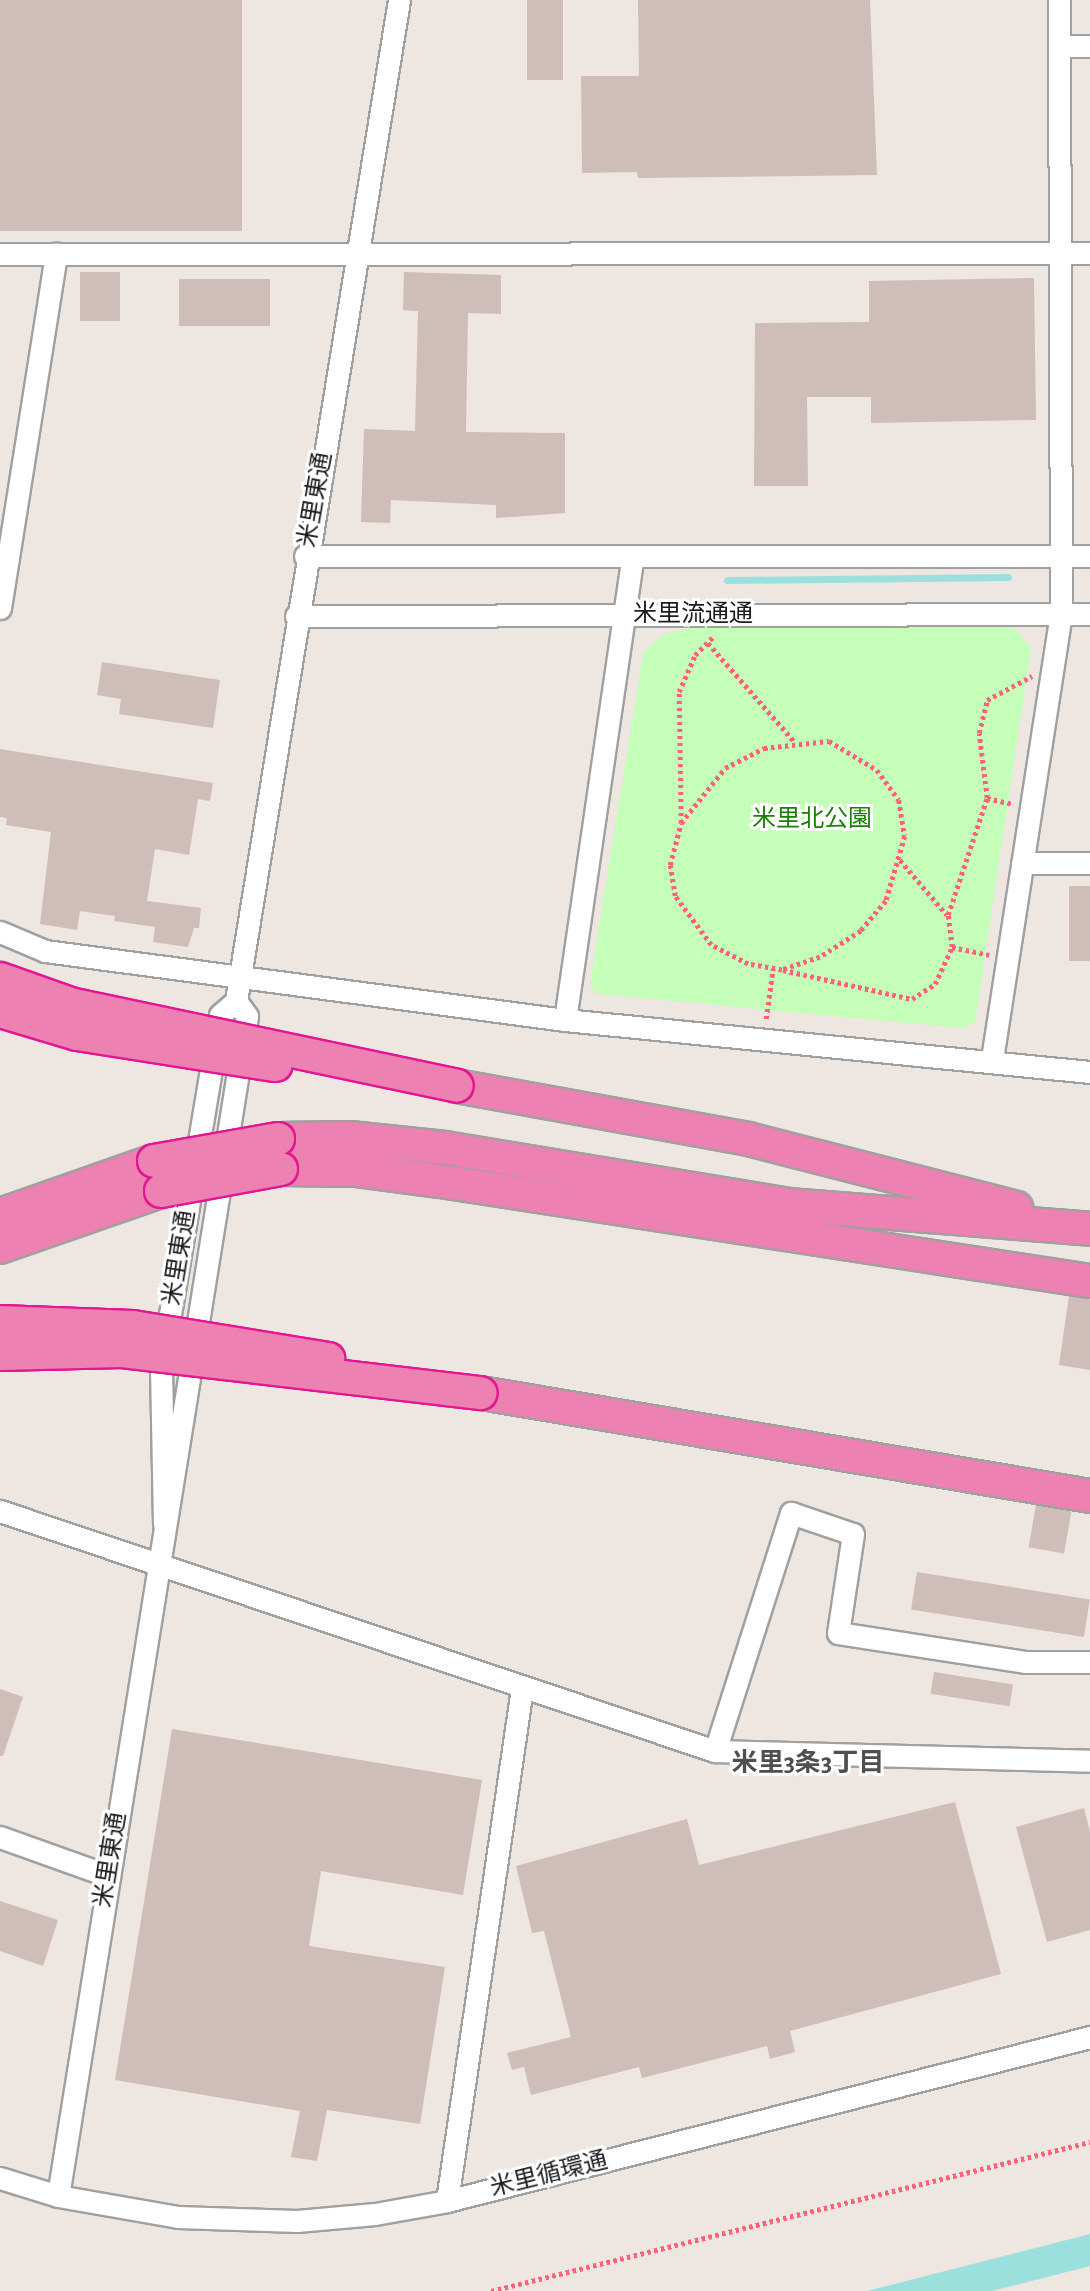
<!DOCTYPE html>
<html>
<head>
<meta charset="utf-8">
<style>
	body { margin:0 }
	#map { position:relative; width:1090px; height:2291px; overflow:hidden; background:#eee6e0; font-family:"Alegreya Sans","Noto Sans JP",sans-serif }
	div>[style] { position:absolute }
	.park>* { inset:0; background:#c5feb8 }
	.water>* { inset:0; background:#9ce0de }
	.stream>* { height:7px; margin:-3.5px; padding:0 3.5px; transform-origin:3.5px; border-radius:3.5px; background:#9ce0de }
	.building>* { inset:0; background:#cebdb9; transform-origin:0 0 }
	.path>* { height:4.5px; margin-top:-2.25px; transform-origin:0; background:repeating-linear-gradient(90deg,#ff607a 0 3.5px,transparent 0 7px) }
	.roads { filter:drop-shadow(2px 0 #a0a0a0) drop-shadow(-2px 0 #a0a0a0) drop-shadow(0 2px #a0a0a0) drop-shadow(0 -2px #a0a0a0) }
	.minor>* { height:21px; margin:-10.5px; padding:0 10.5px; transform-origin:10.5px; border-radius:10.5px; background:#fff }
	.highway>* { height:32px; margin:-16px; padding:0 16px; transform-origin:16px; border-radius:16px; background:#ed81b1 }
	.bridges { filter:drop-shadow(2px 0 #e41692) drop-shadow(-2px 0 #e41692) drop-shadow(0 2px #e41692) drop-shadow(0 -2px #e41692) }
	.highway-bridge>* { height:32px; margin:-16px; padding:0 16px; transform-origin:16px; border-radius:16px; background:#ed81b1 }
	span { translate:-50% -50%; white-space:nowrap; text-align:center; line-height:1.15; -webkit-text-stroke:6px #fff; paint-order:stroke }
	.street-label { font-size:24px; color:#1c1c1c }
	.park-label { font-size:24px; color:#198103 }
	.neighbourhood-label { font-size:26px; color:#4f4f4f; font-weight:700 }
</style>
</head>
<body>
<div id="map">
	<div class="park">
		<i style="clip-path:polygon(697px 627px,1014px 627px,1031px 649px,975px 1022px,962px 1028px,596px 994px,590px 983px,643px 653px,664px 634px)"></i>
	</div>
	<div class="water">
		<i style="clip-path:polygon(1090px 2234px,1090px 2266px,992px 2291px,867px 2291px)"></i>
	</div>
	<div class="stream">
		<i style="left:727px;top:580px;width:281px;rotate:-0.6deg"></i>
	</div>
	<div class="building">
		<i style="left:0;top:0;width:242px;height:231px"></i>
		<i style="left:527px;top:0;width:36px;height:80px"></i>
		<i style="clip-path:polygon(638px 0,870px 0,877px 175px,638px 178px,637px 172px,582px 173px,581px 76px,639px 76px)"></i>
		<i style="left:80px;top:272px;width:40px;height:49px"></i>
		<i style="clip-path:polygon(404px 272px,501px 275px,501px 314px,468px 313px,466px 432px,565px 433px,565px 513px,496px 518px,496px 505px,391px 500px,390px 523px,361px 522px,364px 429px,415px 431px,418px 311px,403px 310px)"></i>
		<i style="clip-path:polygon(1034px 278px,1036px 420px,871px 423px,871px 397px,807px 397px,808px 486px,754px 486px,755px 323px,869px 322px,869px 281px)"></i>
		<i style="left:179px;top:279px;width:91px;height:47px"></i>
		<i style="clip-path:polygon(102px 662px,220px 680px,213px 728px,119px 714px,121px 699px,97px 695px)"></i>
		<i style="clip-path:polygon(0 749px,213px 783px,210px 801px,198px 799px,189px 855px,155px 849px,147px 901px,201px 908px,199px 928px,194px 928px,188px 947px,153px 942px,155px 927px,114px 921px,115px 916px,80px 911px,77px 930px,40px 924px,51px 832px,6px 825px,7px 818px,0 817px)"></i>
		<i style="left:1090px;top:886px;width:75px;height:21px;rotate:90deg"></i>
		<i style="clip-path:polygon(1069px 1296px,1090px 1299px,1090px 1370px,1059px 1365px)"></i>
		<i style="left:1036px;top:1505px;width:36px;height:43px;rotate:10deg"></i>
		<i style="left:917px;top:1572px;width:175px;height:38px;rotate:9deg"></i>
		<i style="left:934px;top:1672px;width:80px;height:22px;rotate:9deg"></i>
		<i style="clip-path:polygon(0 1689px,23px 1697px,3px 1756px,0 1756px)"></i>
		<i style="clip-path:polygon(172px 1729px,482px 1780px,463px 1895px,321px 1871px,309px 1946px,445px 1967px,420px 2124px,327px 2110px,317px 2161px,291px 2157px,300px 2111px,115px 2080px)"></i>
		<i style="clip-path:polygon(955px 1802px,1001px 1974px,790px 2031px,795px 2052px,770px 2059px,767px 2046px,642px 2078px,639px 2067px,531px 2095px,524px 2067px,512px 2070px,507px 2053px,571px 2037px,544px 1931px,532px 1933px,516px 1866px,687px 1819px,699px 1865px)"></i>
		<i style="clip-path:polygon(1084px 1808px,1090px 1832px,1090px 1930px,1047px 1942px,1016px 1827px)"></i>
		<i style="clip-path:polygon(0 1901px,58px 1920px,43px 1966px,0 1951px)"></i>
	</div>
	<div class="path">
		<i style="left:708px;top:643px;width:132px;rotate:48.7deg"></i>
		<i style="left:987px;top:798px;width:26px;rotate:13deg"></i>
		<i style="left:681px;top:823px;width:70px;rotate:-51.3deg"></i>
		<i style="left:725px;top:768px;width:44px;rotate:-27.1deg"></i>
		<i style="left:764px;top:748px;width:65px;rotate:-6.1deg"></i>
		<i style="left:829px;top:741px;width:56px;rotate:31.1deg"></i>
		<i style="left:877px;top:770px;width:37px;rotate:54deg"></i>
		<i style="left:899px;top:800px;width:36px;rotate:81deg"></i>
		<i style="left:905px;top:836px;width:68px;rotate:106.3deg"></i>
		<i style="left:886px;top:901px;width:39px;rotate:130deg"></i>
		<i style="left:861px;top:931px;width:49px;rotate:147.6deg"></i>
		<i style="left:820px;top:957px;width:40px;rotate:161.1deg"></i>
		<i style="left:782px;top:970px;width:35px;rotate:-170deg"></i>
		<i style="left:748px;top:964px;width:42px;rotate:-152.8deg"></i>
		<i style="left:711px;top:945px;width:61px;rotate:-126.3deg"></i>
		<i style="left:675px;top:896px;width:31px;rotate:-99deg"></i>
		<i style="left:670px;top:865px;width:43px;rotate:-75.3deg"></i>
		<i style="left:681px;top:823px;width:131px;rotate:-90.9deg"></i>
		<i style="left:679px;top:692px;width:40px;rotate:-66.6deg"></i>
		<i style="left:695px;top:655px;width:28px;rotate:-45deg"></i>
		<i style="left:900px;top:860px;width:72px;rotate:49.5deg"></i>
		<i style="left:952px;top:947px;width:38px;rotate:12deg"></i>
		<i style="left:783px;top:970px;width:132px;rotate:12.7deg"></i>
		<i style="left:912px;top:999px;width:27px;rotate:-33deg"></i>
		<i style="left:935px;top:984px;width:41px;rotate:-65.3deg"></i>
		<i style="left:952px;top:947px;width:32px;rotate:-97deg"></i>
		<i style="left:948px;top:915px;width:123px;rotate:-71.6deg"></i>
		<i style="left:987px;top:798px;width:65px;rotate:-97deg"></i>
		<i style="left:979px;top:733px;width:34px;rotate:-76deg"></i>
		<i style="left:987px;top:700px;width:51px;rotate:-28.1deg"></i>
		<i style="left:766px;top:1019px;width:51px;rotate:-82.2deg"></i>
		<i style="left:491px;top:2291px;width:617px;rotate:-13.97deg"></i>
	</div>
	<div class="roads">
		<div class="minor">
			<i style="left:1059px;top:46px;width:31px"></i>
			<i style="left:0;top:254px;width:1090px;rotate:-0.05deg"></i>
			<i style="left:305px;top:556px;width:785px"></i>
			<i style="left:0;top:608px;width:359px;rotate:-81deg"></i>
			<i style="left:296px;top:616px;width:794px;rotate:-0.14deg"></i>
			<i style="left:1022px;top:863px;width:68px"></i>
			<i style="left:0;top:932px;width:49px;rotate:22.9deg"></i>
			<i style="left:45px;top:951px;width:525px;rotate:7.56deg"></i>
			<i style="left:565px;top:1020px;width:528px;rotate:5.66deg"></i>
			<i style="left:565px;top:1020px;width:466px;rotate:-81.7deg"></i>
			<i style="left:992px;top:1059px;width:450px;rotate:-81.2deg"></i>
			<i style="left:1061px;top:614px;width:614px;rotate:-90.19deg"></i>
			<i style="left:0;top:1511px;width:754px;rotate:18.56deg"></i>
			<i style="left:715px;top:1751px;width:375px;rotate:1.5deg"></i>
			<i style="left:164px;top:1524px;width:156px;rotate:-91.1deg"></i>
			<i style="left:161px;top:1368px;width:358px;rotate:-80.5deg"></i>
			<i style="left:220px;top:1015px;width:21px;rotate:-41deg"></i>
			<i style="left:236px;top:1001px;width:1014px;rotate:-80.75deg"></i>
			<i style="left:715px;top:1751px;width:250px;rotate:-72.3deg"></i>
			<i style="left:791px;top:1513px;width:65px;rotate:18.7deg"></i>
			<i style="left:853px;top:1534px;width:100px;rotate:98.6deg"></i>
			<i style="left:838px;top:1633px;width:189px;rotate:8.8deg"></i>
			<i style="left:1025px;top:1662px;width:65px"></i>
			<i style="left:0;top:1837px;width:116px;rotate:19.7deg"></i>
			<i style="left:0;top:2178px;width:61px;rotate:17.2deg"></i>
			<i style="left:58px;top:2196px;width:122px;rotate:9.9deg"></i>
			<i style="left:178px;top:2217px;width:119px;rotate:1.9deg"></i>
			<i style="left:297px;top:2221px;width:78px;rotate:-5.1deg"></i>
			<i style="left:375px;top:2214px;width:73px;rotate:-10.2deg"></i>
			<i style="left:447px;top:2201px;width:664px;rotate:-14.31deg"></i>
			<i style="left:58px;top:2196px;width:1195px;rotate:-80.9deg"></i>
			<i style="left:247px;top:1016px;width:19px;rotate:-126deg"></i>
			<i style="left:447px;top:2201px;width:518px;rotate:-81.68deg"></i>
		</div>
		<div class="highway">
			<i style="left:457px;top:1086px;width:296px;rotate:10.3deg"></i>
			<i style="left:748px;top:1139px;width:277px;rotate:14.4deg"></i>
			<i style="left:278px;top:1139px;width:72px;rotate:-0.8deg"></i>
			<i style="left:350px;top:1138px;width:96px;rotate:6deg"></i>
			<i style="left:445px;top:1148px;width:348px;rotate:9.4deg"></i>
			<i style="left:788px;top:1205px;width:303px;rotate:4.5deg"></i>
			<i style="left:281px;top:1169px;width:74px;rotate:0.8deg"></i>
			<i style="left:355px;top:1170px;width:86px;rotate:7.4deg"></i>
			<i style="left:440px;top:1181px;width:658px;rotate:8.75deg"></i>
			<i style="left:0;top:1215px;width:163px;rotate:-19.3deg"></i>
			<i style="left:0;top:1247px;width:170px;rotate:-19.2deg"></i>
			<i style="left:481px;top:1393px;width:618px;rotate:9.6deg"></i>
		</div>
	</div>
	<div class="bridges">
		<div class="highway-bridge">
			<i style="left:0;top:979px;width:78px;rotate:19.4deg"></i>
			<i style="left:74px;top:1005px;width:391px;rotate:11.9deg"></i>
			<i style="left:0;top:1011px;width:80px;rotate:16.6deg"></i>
			<i style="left:77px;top:1034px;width:201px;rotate:8.9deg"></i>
			<i style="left:154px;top:1161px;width:126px;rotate:-10.1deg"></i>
			<i style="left:161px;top:1191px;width:122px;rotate:-10.4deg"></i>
			<i style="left:0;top:1322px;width:133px;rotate:2.2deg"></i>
			<i style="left:133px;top:1327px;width:198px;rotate:9.3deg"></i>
			<i style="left:0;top:1354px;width:122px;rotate:-1.4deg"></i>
			<i style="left:122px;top:1351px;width:361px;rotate:6.7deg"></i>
		</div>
	</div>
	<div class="street-label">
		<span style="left:316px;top:500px;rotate:-80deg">米里東通</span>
		<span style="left:693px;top:615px">米里流通通</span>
		<span style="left:180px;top:1258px;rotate:-81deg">米里東通</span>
		<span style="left:111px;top:1860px;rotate:-81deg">米里東通</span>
		<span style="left:549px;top:2175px;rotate:-14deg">米里循環通</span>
	</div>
	<div class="park-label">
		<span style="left:812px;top:820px">米里北公園</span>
	</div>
	<div class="neighbourhood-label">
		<span style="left:808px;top:1764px">米里3条3丁目</span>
	</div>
</div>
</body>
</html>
